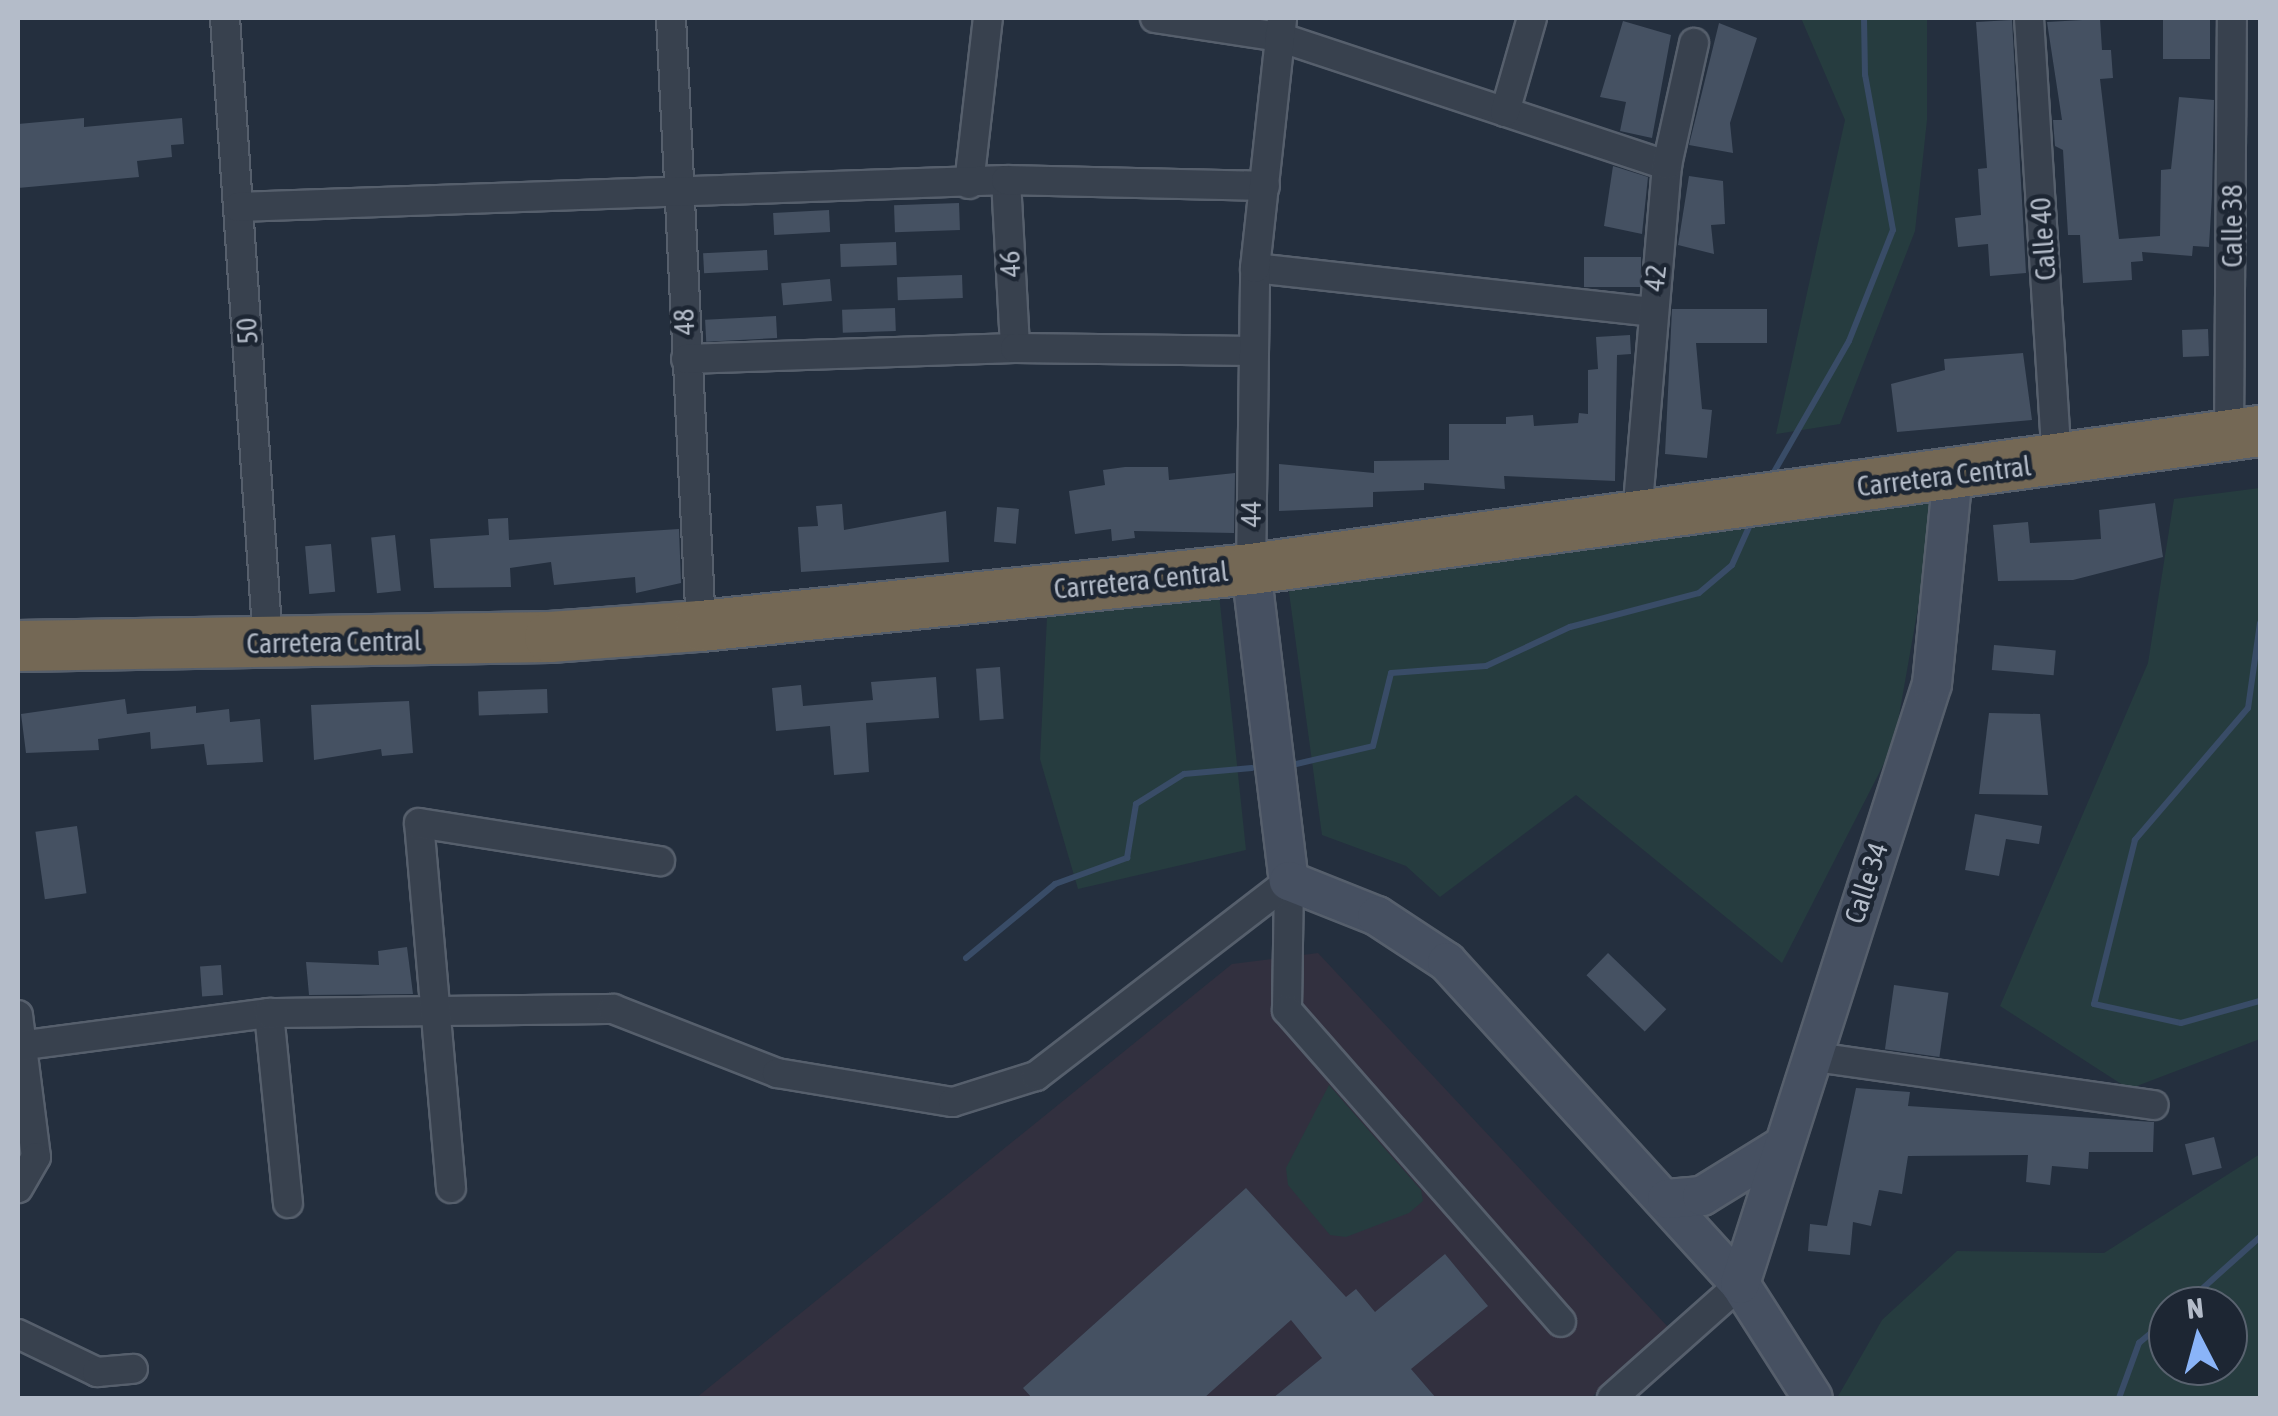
<!DOCTYPE html>
<html>
<head>
<meta charset="utf-8">
<style>
	body { margin:0 }
	#map { position:relative; width:2278px; height:1416px; overflow:hidden; background:#242f3e; font-family:"Asap Condensed",sans-serif }
	div>[style] { position:absolute }
	.medical>* { inset:0; background:#32303f }
	.green>* { inset:0; background:#263c3f }
	.stream>* { height:6px; margin:-3px; padding:0 3px; transform-origin:3px; border-radius:3px; background:#394c67 }
	.building>* { inset:0; background:#455162; transform-origin:0 0 }
	.roads { filter:drop-shadow(2px 0 #565f6c) drop-shadow(-2px 0 #565f6c) drop-shadow(0 2px #565f6c) drop-shadow(0 -2px #565f6c) }
	.street>* { height:28px; margin:-14px; padding:0 14px; transform-origin:14px; border-radius:14px; background:#38414e }
	.secondary>* { height:38px; margin:-19px; padding:0 19px; transform-origin:19px; border-radius:19px; background:#465061 }
	.highway>* { height:50px; margin:-25px; padding:0 25px; transform-origin:25px; border-radius:25px; background:#746855 }
	span { translate:-50% -50%; white-space:nowrap; text-align:center; line-height:1.15; -webkit-text-stroke:9px #1d2633; paint-order:stroke }
	.street-label { font-size:28px; color:#b4bcc9 }
	.frame { position:absolute; inset:0; border:20px solid #b4bcc9; pointer-events:none }
	.north { position:absolute; left:2148px; top:1286px; width:100px; height:100px; box-sizing:border-box; background:#1d2633; border:2px solid #59626f; border-radius:50%; rotate:354deg; font-size:28px; font-weight:700; line-height:40px; text-align:center; color:#b4bcc9 }
	.north::after { content:''; display:block; margin:auto; width:35px; height:45px; background:#8ab4f8; clip-path:polygon(50% 0,100% 100%,50% 72%,0 100%) }
</style>
</head>
<body>
<div id="map">
	<div class="medical">
		<i style="clip-path:polygon(1318px 953px,1668px 1327px,1591px 1398px,696px 1398px,1232px 964px)"></i>
	</div>
	<div class="green">
		<i style="clip-path:polygon(1801px 18px,1927px 18px,1927px 120px,1915px 231px,1840px 424px,1776px 434px,1845px 120px)"></i>
		<i style="clip-path:polygon(2260px 488px,2260px 1039px,2129px 1089px,2000px 1006px,2148px 663px,2174px 499px)"></i>
		<i style="clip-path:polygon(1937px 500px,1894px 744px,1782px 963px,1576px 795px,1440px 897px,1406px 866px,1322px 835px,1288px 585px)"></i>
		<i style="clip-path:polygon(1219px 594px,1246px 850px,1078px 889px,1040px 759px,1047px 617px)"></i>
		<i style="clip-path:polygon(1329px 1085px,1421px 1190px,1423px 1201px,1409px 1213px,1346px 1237px,1330px 1235px,1288px 1185px,1286px 1168px)"></i>
		<i style="clip-path:polygon(evenodd,2260px 1154px,2260px 1398px,1837px 1398px,1882px 1320px,1957px 1251px,2104px 1253px,2260px 1154px,2228px 1306px,2228px 1366px,2168px 1366px,2168px 1306px,2228px 1306px)"></i>
	</div>
	<div class="stream">
		<i style="left:1770px;top:479px;width:159px;rotate:-60.2deg"></i>
		<i style="left:1849px;top:341px;width:119px;rotate:-68.4deg"></i>
		<i style="left:1893px;top:230px;width:158px;rotate:-100.2deg"></i>
		<i style="left:1865px;top:75px;width:57px;rotate:-91deg"></i>
		<i style="left:2260px;top:623px;width:86px;rotate:98deg"></i>
		<i style="left:2248px;top:708px;width:174px;rotate:130.6deg"></i>
		<i style="left:2135px;top:840px;width:169px;rotate:104deg"></i>
		<i style="left:2094px;top:1004px;width:89px;rotate:12.3deg"></i>
		<i style="left:2181px;top:1023px;width:82px;rotate:-15.6deg"></i>
		<i style="left:1292px;top:765px;width:83px;rotate:-13.2deg"></i>
		<i style="left:1373px;top:746px;width:75px;rotate:-76.1deg"></i>
		<i style="left:1391px;top:673px;width:95px;rotate:-4.2deg"></i>
		<i style="left:1486px;top:666px;width:93px;rotate:-24.9deg"></i>
		<i style="left:1570px;top:627px;width:133px;rotate:-14.8deg"></i>
		<i style="left:1699px;top:593px;width:43px;rotate:-40.3deg"></i>
		<i style="left:1732px;top:565px;width:51px;rotate:-65.9deg"></i>
		<i style="left:966px;top:958px;width:116px;rotate:-39.7deg"></i>
		<i style="left:1055px;top:884px;width:77px;rotate:-19.9deg"></i>
		<i style="left:1127px;top:858px;width:55px;rotate:-80.5deg"></i>
		<i style="left:1136px;top:804px;width:57px;rotate:-32deg"></i>
		<i style="left:1184px;top:774px;width:68px;rotate:-5deg"></i>
		<i style="left:2183px;top:1306px;width:103px;rotate:-41.9deg"></i>
		<i style="left:2119px;top:1398px;width:59px;rotate:-70deg"></i>
		<i style="left:2139px;top:1343px;width:38px;rotate:-40deg"></i>
	</div>
	<div class="building">
		<i style="left:2163px;top:18px;width:47px;height:41px"></i>
		<i style="clip-path:polygon(2100px 19px,2102px 50px,2111px 50px,2113px 78px,2100px 79px,2119px 239px,2160px 236px,2161px 170px,2171px 169px,2179px 97px,2214px 100px,2212px 195px,2209px 247px,2193px 246px,2192px 256px,2142px 252px,2143px 261px,2131px 262px,2132px 280px,2083px 283px,2080px 235px,2068px 235px,2063px 150px,2055px 146px,2053px 120px,2062px 120px,2047px 22px)"></i>
		<i style="clip-path:polygon(2012px 20px,2026px 273px,1990px 276px,1988px 244px,1958px 247px,1955px 218px,1981px 215px,1978px 169px,1987px 168px,1976px 22px)"></i>
		<i style="clip-path:polygon(1623px 21px,1671px 35px,1652px 138px,1620px 131px,1626px 102px,1600px 97px)"></i>
		<i style="clip-path:polygon(1719px 23px,1757px 38px,1730px 123px,1733px 153px,1689px 145px)"></i>
		<i style="clip-path:polygon(84px 118px,84px 127px,182px 118px,184px 144px,171px 145px,172px 157px,137px 161px,139px 177px,18px 188px,18px 124px)"></i>
		<i style="clip-path:polygon(1613px 166px,1648px 177px,1642px 234px,1604px 226px)"></i>
		<i style="clip-path:polygon(1689px 176px,1723px 181px,1725px 224px,1711px 225px,1714px 254px,1678px 245px)"></i>
		<i style="left:959px;top:203px;width:27px;height:65px;rotate:88deg"></i>
		<i style="left:829px;top:210px;width:22px;height:56px;rotate:87deg"></i>
		<i style="left:896px;top:242px;width:23px;height:56px;rotate:88deg"></i>
		<i style="left:767px;top:250px;width:20px;height:64px;rotate:87deg"></i>
		<i style="left:1584px;top:257px;width:57px;height:30px"></i>
		<i style="left:962px;top:275px;width:23px;height:65px;rotate:88deg"></i>
		<i style="left:830px;top:279px;width:22px;height:49px;rotate:85deg"></i>
		<i style="left:895px;top:308px;width:23px;height:53px;rotate:88deg"></i>
		<i style="clip-path:polygon(1672px 309px,1767px 309px,1767px 343px,1696px 343px,1702px 409px,1712px 410px,1707px 458px,1665px 454px)"></i>
		<i style="left:776px;top:316px;width:22px;height:71px;rotate:87deg"></i>
		<i style="left:2208px;top:329px;width:27px;height:26px;rotate:88deg"></i>
		<i style="clip-path:polygon(1630px 335px,1631px 354px,1617px 355px,1615px 481px,1504px 476px,1505px 489px,1424px 483px,1424px 490px,1373px 492px,1373px 507px,1279px 511px,1279px 464px,1374px 473px,1374px 461px,1449px 460px,1449px 424px,1506px 424px,1506px 417px,1533px 415px,1534px 426px,1578px 423px,1579px 413px,1588px 414px,1588px 370px,1598px 369px,1596px 337px)"></i>
		<i style="clip-path:polygon(2023px 353px,2032px 420px,1897px 432px,1891px 384px,1945px 370px,1944px 359px)"></i>
		<i style="clip-path:polygon(1125px 467px,1168px 467px,1169px 480px,1235px 473px,1234px 533px,1134px 531px,1135px 538px,1112px 541px,1111px 529px,1075px 534px,1069px 491px,1105px 485px,1103px 470px)"></i>
		<i style="clip-path:polygon(2155px 503px,2163px 557px,2073px 580px,1998px 581px,1993px 525px,2028px 522px,2030px 543px,2101px 539px,2099px 510px)"></i>
		<i style="clip-path:polygon(842px 504px,844px 530px,946px 511px,949px 562px,801px 572px,798px 527px,818px 526px,816px 506px)"></i>
		<i style="left:997px;top:507px;width:22px;height:35px;rotate:5deg"></i>
		<i style="clip-path:polygon(508px 518px,509px 540px,679px 529px,681px 583px,636px 593px,635px 577px,554px 585px,551px 562px,510px 568px,511px 587px,434px 588px,430px 539px,489px 535px,488px 519px)"></i>
		<i style="left:395px;top:535px;width:56px;height:24px;rotate:84deg"></i>
		<i style="left:331px;top:544px;width:48px;height:26px;rotate:85deg"></i>
		<i style="left:1994px;top:645px;width:62px;height:25px;rotate:5deg"></i>
		<i style="left:1000px;top:667px;width:52px;height:24px;rotate:86deg"></i>
		<i style="clip-path:polygon(936px 677px,939px 718px,866px 723px,869px 772px,834px 775px,830px 726px,776px 731px,772px 688px,801px 685px,803px 706px,873px 700px,871px 682px)"></i>
		<i style="left:547px;top:689px;width:24px;height:69px;rotate:88deg"></i>
		<i style="clip-path:polygon(125px 699px,127px 714px,196px 706px,196px 713px,229px 709px,230px 722px,260px 719px,263px 762px,207px 765px,204px 744px,151px 749px,150px 732px,98px 739px,99px 750px,26px 753px,21px 714px)"></i>
		<i style="clip-path:polygon(409px 701px,413px 753px,382px 756px,381px 749px,314px 760px,311px 705px)"></i>
		<i style="clip-path:polygon(1989px 713px,2040px 714px,2048px 795px,1979px 794px)"></i>
		<i style="clip-path:polygon(1975px 814px,2042px 826px,2039px 844px,2006px 839px,1999px 876px,1965px 870px)"></i>
		<i style="left:77px;top:826px;width:68px;height:42px;rotate:82deg"></i>
		<i style="clip-path:polygon(407px 947px,413px 994px,309px 995px,306px 962px,379px 965px,378px 951px)"></i>
		<i style="left:1608px;top:953px;width:81px;height:31px;rotate:44deg"></i>
		<i style="left:221px;top:965px;width:30px;height:21px;rotate:86deg"></i>
		<i style="left:1894px;top:985px;width:55px;height:65px;rotate:8deg"></i>
		<i style="clip-path:polygon(1856px 1088px,1910px 1092px,1908px 1106px,2154px 1122px,2153px 1152px,2089px 1152px,2088px 1169px,2052px 1166px,2050px 1185px,2026px 1182px,2028px 1155px,1908px 1156px,1902px 1194px,1879px 1190px,1871px 1226px,1853px 1222px,1850px 1255px,1808px 1251px,1810px 1224px,1827px 1226px)"></i>
		<i style="left:2214px;top:1137px;width:32px;height:30px;rotate:76deg"></i>
		<i style="clip-path:polygon(1246px 1188px,1346px 1297px,1356px 1289px,1375px 1312px,1445px 1254px,1488px 1306px,1411px 1369px,1436px 1398px,1273px 1398px,1322px 1358px,1291px 1320px,1204px 1398px,1032px 1398px,1023px 1388px)"></i>
	</div>
	<div class="roads">
		<div class="street">
			<i style="left:225px;top:18px;width:627px;rotate:86.07deg"></i>
			<i style="left:671px;top:18px;width:609px;rotate:87.18deg"></i>
			<i style="left:1155px;top:18px;width:125px;rotate:8.7deg"></i>
			<i style="left:1279px;top:37px;width:409px;rotate:18.3deg"></i>
			<i style="left:2029px;top:18px;width:444px;rotate:86.4deg"></i>
			<i style="left:1505px;top:112px;width:98px;rotate:-74deg"></i>
			<i style="left:1006px;top:180px;width:168px;rotate:86.9deg"></i>
			<i style="left:969px;top:184px;width:167px;rotate:-83.5deg"></i>
			<i style="left:238px;top:207px;width:768px;rotate:-2.01deg"></i>
			<i style="left:1006px;top:180px;width:259px;rotate:1.3deg"></i>
			<i style="left:1255px;top:268px;width:399px;rotate:6.3deg"></i>
			<i style="left:686px;top:359px;width:329px;rotate:-1.9deg"></i>
			<i style="left:1015px;top:348px;width:237px;rotate:0.7deg"></i>
			<i style="left:2229px;top:435px;width:417px;rotate:-89.6deg"></i>
			<i style="left:1637px;top:515px;width:351px;rotate:-85.1deg"></i>
			<i style="left:1667px;top:165px;width:125px;rotate:-77.5deg"></i>
			<i style="left:1251px;top:569px;width:301px;rotate:-89.2deg"></i>
			<i style="left:1255px;top:268px;width:251px;rotate:-83.8deg"></i>
			<i style="left:1289px;top:881px;width:129px;rotate:90.9deg"></i>
			<i style="left:1287px;top:1010px;width:415px;rotate:48.7deg"></i>
			<i style="left:269px;top:1013px;width:191px;rotate:84.3deg"></i>
			<i style="left:18px;top:1015px;width:143px;rotate:82.8deg"></i>
			<i style="left:36px;top:1157px;width:36px;rotate:120deg"></i>
			<i style="left:18px;top:1046px;width:253px;rotate:-7.5deg"></i>
			<i style="left:269px;top:1013px;width:344px;rotate:-0.7deg"></i>
			<i style="left:613px;top:1009px;width:176px;rotate:21.3deg"></i>
			<i style="left:777px;top:1073px;width:178px;rotate:9.4deg"></i>
			<i style="left:953px;top:1102px;width:87px;rotate:-17.4deg"></i>
			<i style="left:1036px;top:1076px;width:319px;rotate:-37.6deg"></i>
			<i style="left:1809px;top:1056px;width:348px;rotate:8.1deg"></i>
			<i style="left:451px;top:1188px;width:366px;rotate:-95deg"></i>
			<i style="left:419px;top:823px;width:244px;rotate:9deg"></i>
			<i style="left:18px;top:1334px;width:88px;rotate:25.7deg"></i>
			<i style="left:97px;top:1372px;width:36px;rotate:-5deg"></i>
			<i style="left:1612px;top:1398px;width:171px;rotate:-41.7deg"></i>
		</div>
		<div class="secondary">
			<i style="left:1251px;top:569px;width:314px;rotate:83.1deg"></i>
			<i style="left:1289px;top:881px;width:95px;rotate:21.7deg"></i>
			<i style="left:1377px;top:916px;width:84px;rotate:33.3deg"></i>
			<i style="left:1447px;top:962px;width:435px;rotate:47.7deg"></i>
			<i style="left:1740px;top:1284px;width:135px;rotate:57.4deg"></i>
			<i style="left:1667px;top:1199px;width:35px;rotate:-5deg"></i>
			<i style="left:1702px;top:1196px;width:89px;rotate:-31.7deg"></i>
			<i style="left:1740px;top:1284px;width:630px;rotate:-72.26deg"></i>
			<i style="left:1932px;top:684px;width:210px;rotate:-84.3deg"></i>
		</div>
		<div class="highway">
			<i style="left:18px;top:646px;width:532px;rotate:-0.97deg"></i>
			<i style="left:550px;top:637px;width:151px;rotate:-4.2deg"></i>
			<i style="left:701px;top:626px;width:553px;rotate:-5.92deg"></i>
			<i style="left:1251px;top:569px;width:1018px;rotate:-7.79deg"></i>
		</div>
	</div>
	<div class="street-label">
		<span style="left:2232px;top:226px;rotate:-90deg">Calle 38</span>
		<span style="left:2043px;top:239px;rotate:-94deg">Calle 40</span>
		<span style="left:1010px;top:264px;rotate:-93deg">46</span>
		<span style="left:1655px;top:278px;rotate:-84deg">42</span>
		<span style="left:684px;top:322px;rotate:-93deg">48</span>
		<span style="left:247px;top:331px;rotate:-94deg">50</span>
		<span style="left:1944px;top:476px;rotate:-7deg">Carretera Central</span>
		<span style="left:1251px;top:514px;rotate:-90deg">44</span>
		<span style="left:1141px;top:580px;rotate:-6deg">Carretera Central</span>
		<span style="left:334px;top:642px;rotate:-1deg">Carretera Central</span>
		<span style="left:1866px;top:883px;rotate:-72deg">Calle 34</span>
	</div>
	<div class="frame"></div>
	<div class="north">N</div>
</div>
</body>
</html>
